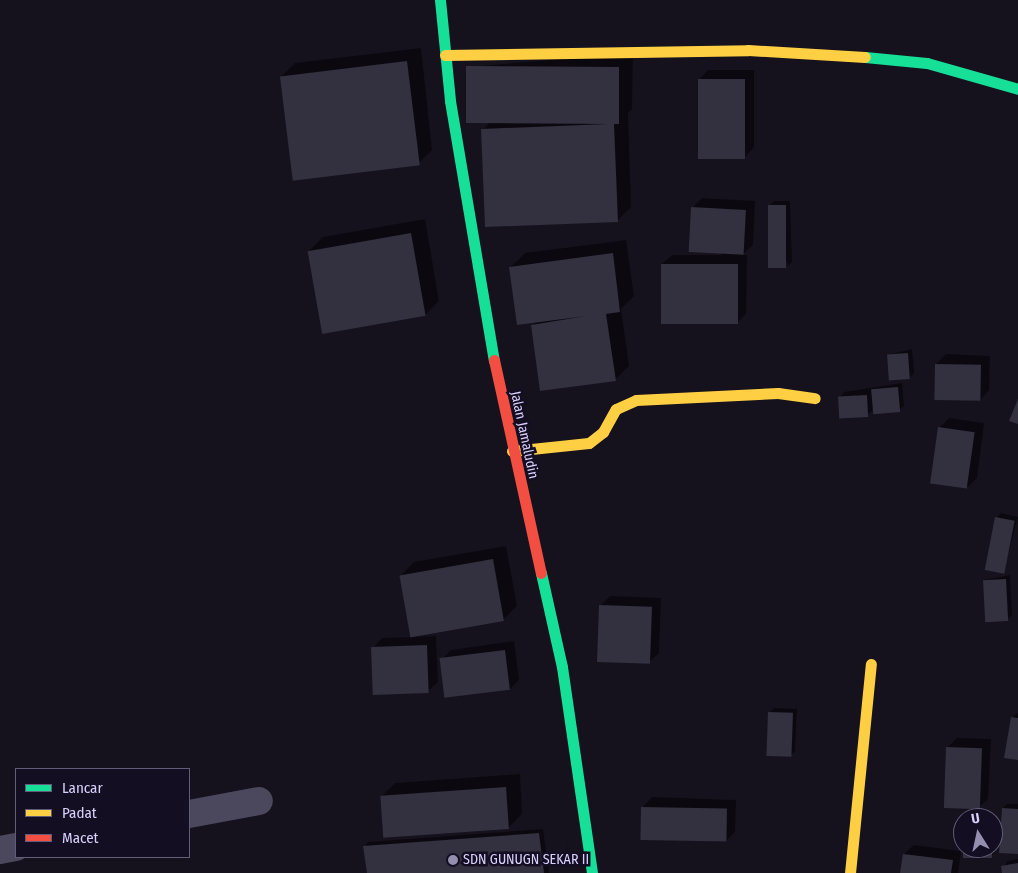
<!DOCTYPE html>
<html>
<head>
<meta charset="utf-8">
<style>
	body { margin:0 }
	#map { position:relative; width:1018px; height:873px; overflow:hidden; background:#15121d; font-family:"Fira Sans Condensed",sans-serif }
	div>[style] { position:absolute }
	.shadow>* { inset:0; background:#0007 }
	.building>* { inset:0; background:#33303f; transform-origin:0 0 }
	.street>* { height:28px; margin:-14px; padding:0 14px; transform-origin:14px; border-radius:14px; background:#4b485e }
	.fast>* { height:11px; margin:-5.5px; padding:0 5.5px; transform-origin:5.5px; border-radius:5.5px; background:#16e098 }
	.slow>* { height:11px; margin:-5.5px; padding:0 5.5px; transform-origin:5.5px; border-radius:5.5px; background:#ffcf43 }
	.jam>* { height:11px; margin:-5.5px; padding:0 5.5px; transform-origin:5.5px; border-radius:5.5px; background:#f24e42 }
	.dots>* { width:14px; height:14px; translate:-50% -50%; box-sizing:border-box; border:2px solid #130e21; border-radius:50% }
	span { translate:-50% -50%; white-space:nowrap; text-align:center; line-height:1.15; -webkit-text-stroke:5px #130e21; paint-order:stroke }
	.street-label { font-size:14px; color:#d9d1fd }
	.poi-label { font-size:14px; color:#d9d1fd }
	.left { translate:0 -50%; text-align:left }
	.legend { position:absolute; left:15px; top:768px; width:175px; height:90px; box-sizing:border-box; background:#130e21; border:1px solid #625c79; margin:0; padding:6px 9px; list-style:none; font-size:15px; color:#d9d1fd }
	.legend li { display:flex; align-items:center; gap:10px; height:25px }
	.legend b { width:25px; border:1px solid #625c79 }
	.north { position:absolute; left:953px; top:808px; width:50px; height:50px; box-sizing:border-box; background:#130e21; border:1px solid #625c79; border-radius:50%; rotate:350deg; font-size:14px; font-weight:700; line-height:20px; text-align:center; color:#d9d1fd }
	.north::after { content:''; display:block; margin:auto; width:18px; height:22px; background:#948eaf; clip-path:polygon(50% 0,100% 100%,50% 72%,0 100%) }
</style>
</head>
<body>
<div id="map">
	<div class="shadow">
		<i style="clip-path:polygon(421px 48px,432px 150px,418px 164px,281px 77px,295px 63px)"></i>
		<i style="clip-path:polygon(633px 53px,632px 109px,628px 113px,631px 207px,617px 221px,483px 130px,490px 122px,468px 67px)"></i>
		<i style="clip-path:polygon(708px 70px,754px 70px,754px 147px,745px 157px,699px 80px)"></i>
		<i style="clip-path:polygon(702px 198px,755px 201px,753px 245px,742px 255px,747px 255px,746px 314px,737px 323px,662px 264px,672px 255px,722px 255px,692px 208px)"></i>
		<i style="clip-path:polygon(774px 201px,790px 201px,792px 262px,788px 266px,769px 206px)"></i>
		<i style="clip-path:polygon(425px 219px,439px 301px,425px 315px,309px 251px,323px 237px)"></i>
		<i style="clip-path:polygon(626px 240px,634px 296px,621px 309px,629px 366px,615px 380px,533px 325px,536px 322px,511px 267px,525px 253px)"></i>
		<i style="clip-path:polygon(912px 349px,914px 373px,909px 378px,888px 355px)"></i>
		<i style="clip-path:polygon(946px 354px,990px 356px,989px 390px,980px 400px,936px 364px)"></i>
		<i style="clip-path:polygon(902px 383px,904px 406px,899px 410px,874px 409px,867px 415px,840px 397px,844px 392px)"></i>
		<i style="clip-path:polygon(949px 418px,984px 423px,977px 478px,968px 487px,939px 428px)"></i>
		<i style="clip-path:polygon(1001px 513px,1018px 517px,1003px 573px,996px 518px)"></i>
		<i style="clip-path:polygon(506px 546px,517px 606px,503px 620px,416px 637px,436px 636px,438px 682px,428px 691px,373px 648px,382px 638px,411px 637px,400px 576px,414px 562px)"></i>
		<i style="clip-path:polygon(1010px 575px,1012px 615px,1007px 620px,984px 580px)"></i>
		<i style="clip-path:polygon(610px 596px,661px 598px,659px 653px,649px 662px,600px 606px)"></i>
		<i style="clip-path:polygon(514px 641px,519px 680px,510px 689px,441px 660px,451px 650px)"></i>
		<i style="clip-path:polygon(774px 708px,797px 709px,795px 751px,790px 756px,769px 713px)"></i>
		<i style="clip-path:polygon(1017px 713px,1018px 714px,1018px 758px,1012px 718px)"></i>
		<i style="clip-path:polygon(957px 738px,991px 739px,988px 799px,978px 808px,948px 747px)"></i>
		<i style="clip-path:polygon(520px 774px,522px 814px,508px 828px,381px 797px,395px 783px)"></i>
		<i style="clip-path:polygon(652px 797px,736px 800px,735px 832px,725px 842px,643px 807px)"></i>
		<i style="clip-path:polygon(1007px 804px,1018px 804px,1018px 852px,1003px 808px)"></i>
		<i style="clip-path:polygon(543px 829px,549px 873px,368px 873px,364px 847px,368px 842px)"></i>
		<i style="clip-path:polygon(993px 829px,996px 852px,991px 856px,965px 848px,993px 848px)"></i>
		<i style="clip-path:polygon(914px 845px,961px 851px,958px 873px,902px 873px,904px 854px)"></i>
		<i style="clip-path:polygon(1018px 859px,1018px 873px,1003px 873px,1007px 861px)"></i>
	</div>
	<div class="building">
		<i style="left:407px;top:61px;width:105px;height:128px;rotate:83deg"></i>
		<i style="clip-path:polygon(466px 66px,619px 67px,619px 124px,614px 124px,618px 222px,485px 227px,481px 129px,608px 124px,466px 123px)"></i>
		<i style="left:698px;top:79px;width:47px;height:80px"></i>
		<i style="left:768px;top:205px;width:18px;height:63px"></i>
		<i style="left:691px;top:207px;width:55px;height:45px;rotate:3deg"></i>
		<i style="left:411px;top:233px;width:84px;height:105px;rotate:80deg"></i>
		<i style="clip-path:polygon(613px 253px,620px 312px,606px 314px,616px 381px,540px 391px,531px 325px,586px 316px,517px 325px,509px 267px)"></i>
		<i style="left:661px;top:264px;width:77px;height:60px"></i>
		<i style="left:908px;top:353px;width:26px;height:21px;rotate:86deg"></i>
		<i style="left:935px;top:364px;width:46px;height:36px;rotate:1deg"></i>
		<i style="left:898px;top:387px;width:25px;height:27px;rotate:85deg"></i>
		<i style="left:867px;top:395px;width:22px;height:29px;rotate:87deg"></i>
		<i style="clip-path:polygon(1018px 399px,1018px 424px,1009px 421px)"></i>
		<i style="left:938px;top:427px;width:37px;height:57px;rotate:8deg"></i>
		<i style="left:995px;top:517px;width:20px;height:54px;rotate:11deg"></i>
		<i style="left:493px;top:559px;width:63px;height:95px;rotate:80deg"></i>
		<i style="left:1006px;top:579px;width:42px;height:23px;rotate:87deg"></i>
		<i style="left:599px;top:605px;width:53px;height:57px;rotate:2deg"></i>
		<i style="left:427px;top:645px;width:48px;height:56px;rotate:88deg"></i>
		<i style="left:505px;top:650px;width:40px;height:66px;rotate:83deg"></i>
		<i style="left:768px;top:712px;width:25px;height:44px;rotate:2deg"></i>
		<i style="clip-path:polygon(1011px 717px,1018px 718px,1018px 760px,1004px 758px)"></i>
		<i style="left:946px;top:747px;width:36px;height:61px;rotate:2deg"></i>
		<i style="left:506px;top:787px;width:42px;height:126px;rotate:86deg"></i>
		<i style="left:641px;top:807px;width:86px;height:33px;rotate:1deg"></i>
		<i style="clip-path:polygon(1002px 808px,1018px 809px,1018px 854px,999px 853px)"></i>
		<i style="clip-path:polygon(539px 833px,544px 873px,367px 873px,363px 846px)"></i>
		<i style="left:963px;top:848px;width:29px;height:10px"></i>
		<i style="clip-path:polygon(903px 854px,953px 860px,951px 873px,900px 873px)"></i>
		<i style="clip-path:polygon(1018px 863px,1018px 873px,1002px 873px,1001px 866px)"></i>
	</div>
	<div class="street">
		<i style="left:189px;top:814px;width:71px;rotate:-10.5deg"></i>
		<i style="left:0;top:850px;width:16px;rotate:-11deg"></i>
	</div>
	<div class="fast">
		<i style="left:440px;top:0;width:101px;rotate:84.3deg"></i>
		<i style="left:450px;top:101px;width:263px;rotate:80.4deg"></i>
		<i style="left:865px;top:57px;width:62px;rotate:5.5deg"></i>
		<i style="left:927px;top:63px;width:95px;rotate:15.9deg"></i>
		<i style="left:541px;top:573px;width:96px;rotate:77.4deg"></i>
		<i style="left:562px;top:667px;width:208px;rotate:81.7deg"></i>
	</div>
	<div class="slow">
		<i style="left:445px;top:55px;width:303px;rotate:-0.9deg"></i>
		<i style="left:748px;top:50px;width:117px;rotate:3.4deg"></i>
		<i style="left:512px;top:451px;width:77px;rotate:-5.9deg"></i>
		<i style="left:589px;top:443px;width:18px;rotate:-38deg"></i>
		<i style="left:603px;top:432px;width:26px;rotate:-61deg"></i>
		<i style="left:616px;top:409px;width:22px;rotate:-24deg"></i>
		<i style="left:636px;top:400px;width:142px;rotate:-2.8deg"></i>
		<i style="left:778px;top:393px;width:37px;rotate:8deg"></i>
		<i style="left:850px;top:873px;width:210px;rotate:-84.3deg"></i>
	</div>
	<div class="jam">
		<i style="left:494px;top:360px;width:218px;rotate:77.6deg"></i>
	</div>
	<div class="dots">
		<i style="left:453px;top:860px;background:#948eaf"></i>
	</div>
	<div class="street-label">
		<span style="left:524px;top:435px;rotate:78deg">Jalan Jamaludin</span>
	</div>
	<div class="poi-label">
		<span class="left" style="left:463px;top:860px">SDN GUNUGN SEKAR II</span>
	</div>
	<ul class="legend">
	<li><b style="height:6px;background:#16e098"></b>Lancar</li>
	<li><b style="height:6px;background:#ffcf43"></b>Padat</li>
	<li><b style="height:6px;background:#f24e42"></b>Macet</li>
	</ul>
	<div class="north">U</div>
</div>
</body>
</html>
